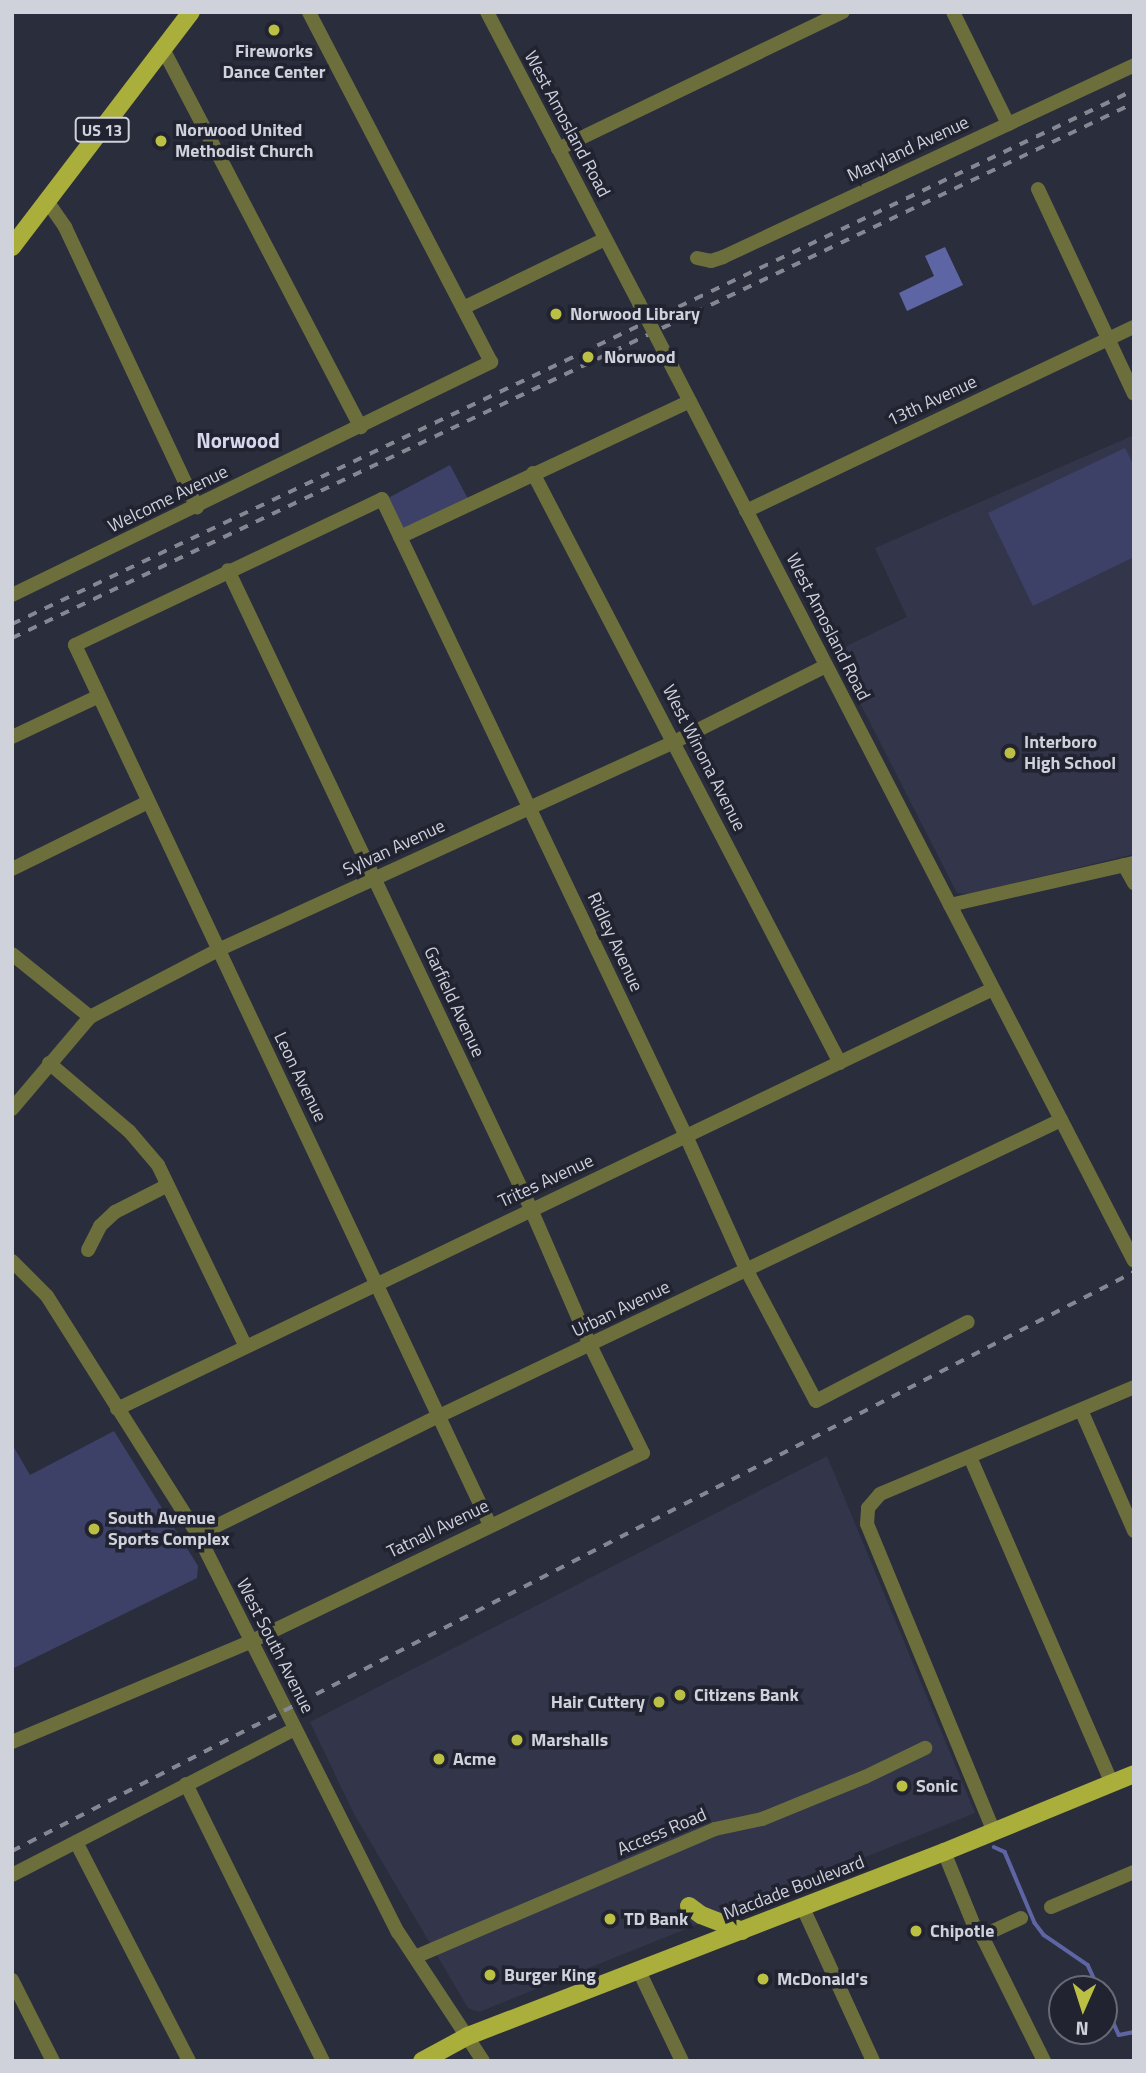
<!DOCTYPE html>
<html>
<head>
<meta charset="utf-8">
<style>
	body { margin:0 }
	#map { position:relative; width:1146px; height:2073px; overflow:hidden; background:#2a2d3b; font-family:"Titillium Web",sans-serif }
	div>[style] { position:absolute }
	.built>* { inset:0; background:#33364b }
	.green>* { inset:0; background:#3d4167; transform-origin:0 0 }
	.water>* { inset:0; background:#5e65a5 }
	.stream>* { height:3.5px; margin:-1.75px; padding:0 1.75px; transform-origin:1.75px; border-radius:1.75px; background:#5e65a5 }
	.minor>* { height:14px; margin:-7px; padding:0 7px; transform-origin:7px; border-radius:7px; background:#6c6f3c }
	.major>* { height:18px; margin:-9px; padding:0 9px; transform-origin:9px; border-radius:9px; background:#aaae3b }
	.rail>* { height:3.5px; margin-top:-1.75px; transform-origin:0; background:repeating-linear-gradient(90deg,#858893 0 9px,transparent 0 18px) }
	.minor-bridge>* { height:14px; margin:-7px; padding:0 7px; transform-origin:7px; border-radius:7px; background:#6c6f3c }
	.dots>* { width:19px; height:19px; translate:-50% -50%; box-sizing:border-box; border:4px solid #212331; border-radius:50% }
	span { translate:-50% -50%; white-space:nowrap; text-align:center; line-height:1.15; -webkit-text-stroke:7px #212331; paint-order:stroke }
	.shield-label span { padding:2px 5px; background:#212331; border:2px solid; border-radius:5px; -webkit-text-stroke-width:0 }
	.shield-label { font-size:16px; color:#cfd1db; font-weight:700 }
	.poi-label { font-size:18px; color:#cfd1db; font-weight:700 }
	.left { translate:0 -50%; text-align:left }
	.right { translate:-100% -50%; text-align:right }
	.street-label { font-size:18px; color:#cfd1db }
	.quarter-label { font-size:21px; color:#d6d9ed; font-weight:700 }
	.frame { position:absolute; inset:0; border:14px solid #cfd1db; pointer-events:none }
	.north { position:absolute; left:1048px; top:1975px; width:70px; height:70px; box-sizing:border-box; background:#212331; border:2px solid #676975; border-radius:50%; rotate:183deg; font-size:19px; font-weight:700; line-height:28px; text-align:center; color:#cfd1db }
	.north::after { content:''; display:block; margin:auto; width:24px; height:32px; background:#bbc045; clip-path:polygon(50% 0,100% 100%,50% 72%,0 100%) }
</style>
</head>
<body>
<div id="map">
	<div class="built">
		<i style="clip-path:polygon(1134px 435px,1134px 854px,968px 894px,957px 893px,834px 652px,907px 617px,875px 548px)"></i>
		<i style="clip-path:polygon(827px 1456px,975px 1813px,479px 2012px,468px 2008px,354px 1814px,310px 1722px)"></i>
	</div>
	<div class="green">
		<i style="clip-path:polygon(1125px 448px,1134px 466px,1134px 557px,1033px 606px,988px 513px)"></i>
		<i style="left:450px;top:465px;width:43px;height:76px;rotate:62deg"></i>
		<i style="clip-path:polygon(114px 1431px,198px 1566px,197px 1578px,12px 1669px,12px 1444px,30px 1475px)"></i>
	</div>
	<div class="water">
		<i style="clip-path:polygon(945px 247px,963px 285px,907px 311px,899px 293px,934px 276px,925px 256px)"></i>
	</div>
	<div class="stream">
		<i style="left:994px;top:1847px;width:12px;rotate:24deg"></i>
		<i style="left:1005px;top:1852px;width:77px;rotate:67.1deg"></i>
		<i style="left:1035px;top:1923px;width:15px;rotate:53deg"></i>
		<i style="left:1044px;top:1935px;width:53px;rotate:34.3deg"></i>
		<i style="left:1088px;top:1965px;width:26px;rotate:65deg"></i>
		<i style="left:1104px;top:2001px;width:37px;rotate:66deg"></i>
		<i style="left:1119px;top:2035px;width:15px;rotate:-11deg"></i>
	</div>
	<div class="minor">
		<i style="left:487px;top:12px;width:328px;rotate:62.4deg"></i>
		<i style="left:953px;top:12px;width:125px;rotate:63.8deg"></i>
		<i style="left:163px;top:49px;width:427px;rotate:62.4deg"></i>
		<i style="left:558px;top:149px;width:316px;rotate:-25.7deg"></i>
		<i style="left:1038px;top:189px;width:226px;rotate:64.9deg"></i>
		<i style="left:47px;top:201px;width:32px;rotate:55deg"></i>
		<i style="left:65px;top:227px;width:310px;rotate:64.8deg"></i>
		<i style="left:697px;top:258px;width:14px;rotate:12deg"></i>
		<i style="left:711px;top:261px;width:13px;rotate:-18deg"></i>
		<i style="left:723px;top:257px;width:454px;rotate:-25deg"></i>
		<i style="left:463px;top:308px;width:158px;rotate:-25.9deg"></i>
		<i style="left:667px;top:357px;width:1017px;rotate:62.68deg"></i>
		<i style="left:533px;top:473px;width:665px;rotate:62.51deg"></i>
		<i style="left:746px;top:511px;width:429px;rotate:-25.4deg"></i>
		<i style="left:400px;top:537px;width:320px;rotate:-25.1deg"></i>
		<i style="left:12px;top:595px;width:533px;rotate:-25.94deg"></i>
		<i style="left:491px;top:362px;width:394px;rotate:-117.5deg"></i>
		<i style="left:12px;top:737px;width:96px;rotate:-25.2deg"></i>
		<i style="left:1124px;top:865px;width:21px;rotate:61deg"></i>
		<i style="left:12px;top:869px;width:152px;rotate:-26.2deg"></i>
		<i style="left:950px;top:905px;width:189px;rotate:-12.9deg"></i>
		<i style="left:12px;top:954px;width:100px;rotate:38.9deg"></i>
		<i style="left:49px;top:1063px;width:105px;rotate:40.4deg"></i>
		<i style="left:129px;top:1131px;width:45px;rotate:49.5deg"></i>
		<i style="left:158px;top:1165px;width:200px;rotate:64.2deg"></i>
		<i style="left:12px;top:1109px;width:121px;rotate:-49.7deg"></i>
		<i style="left:90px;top:1017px;width:144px;rotate:-27.6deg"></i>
		<i style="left:218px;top:950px;width:501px;rotate:-24.52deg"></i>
		<i style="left:674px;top:742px;width:170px;rotate:-26.6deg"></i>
		<i style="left:88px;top:1250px;width:27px;rotate:-63deg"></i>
		<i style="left:100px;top:1226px;width:21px;rotate:-43deg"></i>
		<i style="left:115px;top:1212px;width:59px;rotate:-27deg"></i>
		<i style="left:12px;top:1261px;width:49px;rotate:45deg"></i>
		<i style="left:47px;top:1296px;width:283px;rotate:57.7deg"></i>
		<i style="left:198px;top:1535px;width:445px;rotate:63.3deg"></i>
		<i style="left:398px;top:1932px;width:154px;rotate:56.6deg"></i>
		<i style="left:117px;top:1409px;width:971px;rotate:-25.62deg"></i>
		<i style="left:1081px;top:1410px;width:132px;rotate:66.3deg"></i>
		<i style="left:970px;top:1457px;width:356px;rotate:66.5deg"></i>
		<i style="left:490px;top:1525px;width:973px;rotate:-115.25deg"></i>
		<i style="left:75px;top:645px;width:340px;rotate:-25.4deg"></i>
		<i style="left:382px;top:499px;width:706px;rotate:64.49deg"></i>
		<i style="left:686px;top:1136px;width:146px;rotate:65.7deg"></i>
		<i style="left:746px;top:1269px;width:149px;rotate:62.1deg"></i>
		<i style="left:816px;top:1401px;width:171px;rotate:-27.5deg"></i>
		<i style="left:198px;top:1535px;width:269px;rotate:-26.3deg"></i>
		<i style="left:439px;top:1416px;width:689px;rotate:-25.45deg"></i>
		<i style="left:12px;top:1742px;width:258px;rotate:-22.8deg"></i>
		<i style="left:250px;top:1642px;width:436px;rotate:-25.7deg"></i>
		<i style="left:643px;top:1453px;width:120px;rotate:-116.1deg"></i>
		<i style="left:590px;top:1345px;width:148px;rotate:-113.5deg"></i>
		<i style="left:531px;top:1209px;width:707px;rotate:-115.37deg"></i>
		<i style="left:186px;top:1784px;width:309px;rotate:63.7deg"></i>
		<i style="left:994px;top:1832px;width:333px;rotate:-112.4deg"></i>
		<i style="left:867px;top:1524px;width:16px;rotate:-86deg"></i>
		<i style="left:868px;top:1508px;width:18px;rotate:-49deg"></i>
		<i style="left:880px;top:1494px;width:276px;rotate:-22.8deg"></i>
		<i style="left:76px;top:1842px;width:246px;rotate:62.7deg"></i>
		<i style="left:944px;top:1852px;width:82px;rotate:67.8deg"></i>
		<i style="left:975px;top:1928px;width:11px;rotate:49deg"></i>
		<i style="left:982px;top:1936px;width:140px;rotate:63.6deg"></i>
		<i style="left:12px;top:1875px;width:318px;rotate:-27.3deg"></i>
		<i style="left:1051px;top:1907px;width:90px;rotate:-22.9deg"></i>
		<i style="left:803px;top:1908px;width:168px;rotate:65.4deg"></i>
		<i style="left:982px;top:1936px;width:43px;rotate:-24.8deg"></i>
		<i style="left:415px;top:1957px;width:326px;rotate:-23.1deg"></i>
		<i style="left:715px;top:1829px;width:48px;rotate:-12deg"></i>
		<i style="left:762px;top:1819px;width:111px;rotate:-22.2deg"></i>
		<i style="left:865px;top:1777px;width:67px;rotate:-25.8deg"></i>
		<i style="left:639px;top:1971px;width:100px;rotate:64.5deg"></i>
		<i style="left:12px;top:1980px;width:91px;rotate:63.2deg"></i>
	</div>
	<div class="major">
		<i style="left:12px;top:247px;width:295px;rotate:-52.7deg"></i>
		<i style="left:689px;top:1906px;width:15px;rotate:37deg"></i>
		<i style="left:701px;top:1915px;width:44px;rotate:21.3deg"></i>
		<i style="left:422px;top:2061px;width:52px;rotate:-28.5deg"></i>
		<i style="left:468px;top:2036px;width:510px;rotate:-21.13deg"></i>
		<i style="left:944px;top:1852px;width:205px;rotate:-22.3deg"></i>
	</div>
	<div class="rail">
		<i style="left:12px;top:624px;width:1243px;rotate:-25.45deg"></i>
		<i style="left:12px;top:638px;width:1243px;rotate:-25.49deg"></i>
		<i style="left:12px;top:1851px;width:1263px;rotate:-27.3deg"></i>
	</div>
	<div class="minor-bridge">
		<i style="left:639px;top:303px;width:61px;rotate:62.6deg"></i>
	</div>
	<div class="dots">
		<i style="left:274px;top:30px;background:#bbc045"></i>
		<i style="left:161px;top:141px;background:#bbc045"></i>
		<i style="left:556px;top:314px;background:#bbc045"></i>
		<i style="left:588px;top:357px;background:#bbc045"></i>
		<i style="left:1010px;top:753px;background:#bbc045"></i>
		<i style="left:94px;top:1529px;background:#bbc045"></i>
		<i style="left:680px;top:1695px;background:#bbc045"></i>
		<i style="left:659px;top:1702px;background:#bbc045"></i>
		<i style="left:517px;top:1740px;background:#bbc045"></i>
		<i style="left:439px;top:1759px;background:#bbc045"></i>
		<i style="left:902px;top:1786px;background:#bbc045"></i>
		<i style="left:610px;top:1919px;background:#bbc045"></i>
		<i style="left:916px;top:1931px;background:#bbc045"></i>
		<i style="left:490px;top:1975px;background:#bbc045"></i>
		<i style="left:763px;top:1979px;background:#bbc045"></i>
	</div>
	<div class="shield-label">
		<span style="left:102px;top:130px">US 13</span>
	</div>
	<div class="poi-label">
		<span style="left:274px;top:62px">Fireworks<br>Dance Center</span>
		<span class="left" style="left:175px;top:141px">Norwood United<br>Methodist Church</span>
		<span class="left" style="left:570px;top:314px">Norwood Library</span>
		<span class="left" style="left:604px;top:357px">Norwood</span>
		<span class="left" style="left:1024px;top:753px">Interboro<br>High School</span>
		<span class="left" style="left:108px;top:1529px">South Avenue<br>Sports Complex</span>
		<span class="left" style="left:694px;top:1695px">Citizens Bank</span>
		<span class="right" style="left:645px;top:1702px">Hair Cuttery</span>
		<span class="left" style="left:531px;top:1740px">Marshalls</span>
		<span class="left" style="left:453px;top:1759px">Acme</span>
		<span class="left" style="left:916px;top:1786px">Sonic</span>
		<span class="left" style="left:624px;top:1919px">TD Bank</span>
		<span class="left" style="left:930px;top:1931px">Chipotle</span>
		<span class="left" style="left:504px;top:1975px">Burger King</span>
		<span class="left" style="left:777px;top:1979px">McDonald's</span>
	</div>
	<div class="street-label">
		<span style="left:567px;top:124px;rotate:62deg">West Amosland Road</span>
		<span style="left:908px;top:149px;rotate:-25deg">Maryland Avenue</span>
		<span style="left:932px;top:401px;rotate:-25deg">13th Avenue</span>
		<span style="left:168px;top:499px;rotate:-26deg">Welcome Avenue</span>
		<span style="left:828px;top:627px;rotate:63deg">West Amosland Road</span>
		<span style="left:704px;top:758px;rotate:63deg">West Winona Avenue</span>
		<span style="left:394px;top:848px;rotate:-25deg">Sylvan Avenue</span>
		<span style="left:615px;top:942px;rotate:65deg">Ridley Avenue</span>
		<span style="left:454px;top:1002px;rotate:65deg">Garfield Avenue</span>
		<span style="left:300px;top:1077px;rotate:64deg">Leon Avenue</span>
		<span style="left:546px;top:1181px;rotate:-25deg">Trites Avenue</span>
		<span style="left:621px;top:1309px;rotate:-26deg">Urban Avenue</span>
		<span style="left:438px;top:1529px;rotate:-26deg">Tatnall Avenue</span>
		<span style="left:275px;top:1646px;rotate:63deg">West South Avenue</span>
		<span style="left:662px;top:1832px;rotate:-23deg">Access Road</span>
		<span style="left:794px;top:1888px;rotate:-21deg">Macdade Boulevard</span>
	</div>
	<div class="quarter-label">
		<span style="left:238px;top:440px">Norwood</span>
	</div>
	<div class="frame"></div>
	<div class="north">N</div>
</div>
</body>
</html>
